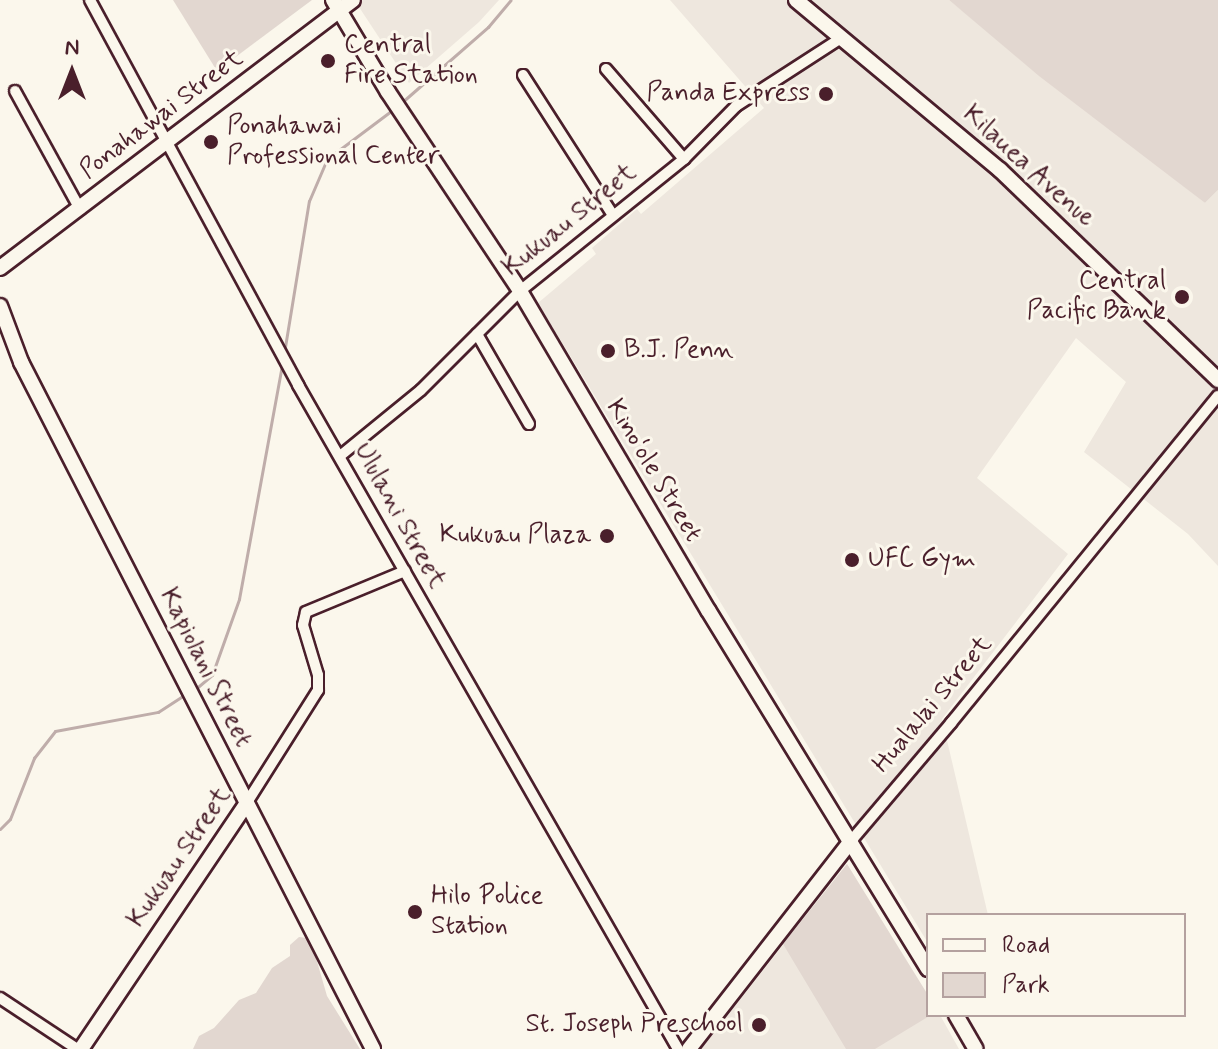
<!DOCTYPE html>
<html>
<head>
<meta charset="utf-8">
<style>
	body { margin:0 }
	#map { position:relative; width:1218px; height:1049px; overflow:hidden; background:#fbf7ec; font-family:Mynerve,sans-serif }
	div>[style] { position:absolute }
	.built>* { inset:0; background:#eee7de }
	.green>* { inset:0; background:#e2d7d0 }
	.stream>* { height:3px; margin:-1.5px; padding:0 1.5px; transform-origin:1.5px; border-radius:1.5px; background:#bfadaa }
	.roads { filter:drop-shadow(2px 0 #4a1f2b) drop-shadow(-2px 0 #4a1f2b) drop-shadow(0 2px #4a1f2b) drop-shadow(0 -2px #4a1f2b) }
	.street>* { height:10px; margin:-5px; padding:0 5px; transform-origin:5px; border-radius:5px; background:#fbf7ec }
	.secondary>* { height:14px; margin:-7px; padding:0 7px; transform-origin:7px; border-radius:7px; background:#fbf7ec }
	.dots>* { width:22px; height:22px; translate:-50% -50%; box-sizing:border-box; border:4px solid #fbf7ec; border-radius:50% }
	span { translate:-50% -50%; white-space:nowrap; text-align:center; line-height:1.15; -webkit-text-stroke:6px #fbf7ec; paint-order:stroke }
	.poi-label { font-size:26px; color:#4a1f2b }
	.left { translate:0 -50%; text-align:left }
	.right { translate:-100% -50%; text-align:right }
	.street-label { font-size:26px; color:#4a1f2b }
	.legend { position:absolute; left:926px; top:913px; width:260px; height:104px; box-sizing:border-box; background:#fbf7ec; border:2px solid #b4a19f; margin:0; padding:10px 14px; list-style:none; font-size:24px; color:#4a1f2b }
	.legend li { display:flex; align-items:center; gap:16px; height:40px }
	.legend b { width:40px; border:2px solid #b4a19f }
	.north { position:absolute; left:32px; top:32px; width:80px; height:80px; -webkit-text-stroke:6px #fbf7ec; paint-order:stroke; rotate:0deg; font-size:22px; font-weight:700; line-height:32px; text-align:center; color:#4a1f2b }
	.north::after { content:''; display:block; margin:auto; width:28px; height:36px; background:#4a1f2b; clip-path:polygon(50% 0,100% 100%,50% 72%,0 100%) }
</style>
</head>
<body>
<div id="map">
	<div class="built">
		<i style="clip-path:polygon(363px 0,499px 0,479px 22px,409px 83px,357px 4px)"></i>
		<i style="clip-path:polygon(670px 0,949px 0,1205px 203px,1218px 190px,1218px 566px,1188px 534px,1084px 452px,1126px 382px,1076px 338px,977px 478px,1068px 554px,942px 719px,988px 915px,928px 915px,928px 943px,538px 303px,596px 254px,592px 248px,637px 209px,641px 214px,764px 108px)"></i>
		<i style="clip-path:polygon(847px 864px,928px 1000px,928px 1015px,940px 1015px,959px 1049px,701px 1049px)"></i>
	</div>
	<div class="green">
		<i style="clip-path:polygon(173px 0,312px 0,217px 71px)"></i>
		<i style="clip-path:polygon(949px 0,1218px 0,1218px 190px,1205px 203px,1039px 76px)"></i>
		<i style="clip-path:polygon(847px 864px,928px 995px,928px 1015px,931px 1015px,875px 1049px,846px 1049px,783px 944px)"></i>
		<i style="clip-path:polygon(299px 937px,307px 938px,312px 944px,327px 996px,360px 1049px,193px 1049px,199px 1036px,214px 1028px,239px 1000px,256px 993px,272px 968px,290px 956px,290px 945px)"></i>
	</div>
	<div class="stream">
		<i style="left:401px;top:103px;width:116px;rotate:-41.1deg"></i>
		<i style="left:488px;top:27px;width:35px;rotate:-50deg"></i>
		<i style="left:284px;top:353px;width:154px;rotate:-80.7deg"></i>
		<i style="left:309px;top:201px;width:46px;rotate:-66.8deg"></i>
		<i style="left:327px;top:159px;width:85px;rotate:-36.9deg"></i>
		<i style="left:193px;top:691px;width:25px;rotate:-40deg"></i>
		<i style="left:212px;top:675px;width:81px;rotate:-70.4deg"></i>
		<i style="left:239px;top:599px;width:239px;rotate:-79.6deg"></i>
		<i style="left:0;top:829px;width:14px;rotate:-45deg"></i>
		<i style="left:10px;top:819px;width:66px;rotate:-68.5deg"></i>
		<i style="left:34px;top:758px;width:34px;rotate:-52deg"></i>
		<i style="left:55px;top:731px;width:105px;rotate:-10.5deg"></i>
		<i style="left:158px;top:712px;width:33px;rotate:-33deg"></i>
	</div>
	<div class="roads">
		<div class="street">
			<i style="left:90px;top:0;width:438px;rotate:61.6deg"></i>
			<i style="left:298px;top:385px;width:765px;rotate:60.22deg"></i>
			<i style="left:606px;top:69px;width:119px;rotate:49.1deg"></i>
			<i style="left:523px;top:75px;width:166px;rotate:57.3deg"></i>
			<i style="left:15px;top:91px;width:135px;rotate:61.2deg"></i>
			<i style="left:477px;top:334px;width:104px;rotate:60deg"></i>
			<i style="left:340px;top:456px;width:104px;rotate:-39.2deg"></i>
			<i style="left:421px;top:390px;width:140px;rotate:-45deg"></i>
			<i style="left:520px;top:291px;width:211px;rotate:-38.8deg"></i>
			<i style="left:684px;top:159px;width:74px;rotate:-45.5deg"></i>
			<i style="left:736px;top:106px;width:125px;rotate:-32.9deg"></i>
			<i style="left:246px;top:804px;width:135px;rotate:-57.7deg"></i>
			<i style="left:318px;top:690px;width:15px;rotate:-90deg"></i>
			<i style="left:318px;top:675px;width:52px;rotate:-106.7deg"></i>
			<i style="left:303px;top:625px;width:13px;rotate:-77deg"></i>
			<i style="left:306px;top:612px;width:107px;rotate:-22.5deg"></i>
			<i style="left:851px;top:841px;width:155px;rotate:-49.7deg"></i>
			<i style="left:951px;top:723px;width:422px;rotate:-50.8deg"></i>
			<i style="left:0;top:998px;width:92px;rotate:33.5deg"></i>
		</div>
		<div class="secondary">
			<i style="left:333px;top:0;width:107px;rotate:59.1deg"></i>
			<i style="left:388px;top:92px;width:239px;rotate:56.4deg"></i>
			<i style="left:520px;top:291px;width:370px;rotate:59.5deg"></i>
			<i style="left:708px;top:610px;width:421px;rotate:58.5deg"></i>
			<i style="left:796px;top:0;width:266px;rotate:39.8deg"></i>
			<i style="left:1000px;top:170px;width:303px;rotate:43.9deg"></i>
			<i style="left:0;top:268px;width:443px;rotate:-37.2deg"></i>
			<i style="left:0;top:306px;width:60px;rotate:69.4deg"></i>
			<i style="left:21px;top:362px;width:772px;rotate:62.87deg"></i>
			<i style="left:956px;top:1015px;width:39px;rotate:60deg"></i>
			<i style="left:81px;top:1049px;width:295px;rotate:-56deg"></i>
			<i style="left:689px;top:1049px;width:264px;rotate:-52.1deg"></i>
		</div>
	</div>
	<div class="dots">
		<i style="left:328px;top:61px;background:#4a1f2b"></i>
		<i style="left:826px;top:94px;background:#4a1f2b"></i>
		<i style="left:211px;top:142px;background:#4a1f2b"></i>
		<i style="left:1182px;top:297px;background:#4a1f2b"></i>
		<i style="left:608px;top:351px;background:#4a1f2b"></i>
		<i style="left:607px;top:536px;background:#4a1f2b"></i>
		<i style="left:852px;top:560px;background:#4a1f2b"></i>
		<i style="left:415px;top:912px;background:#4a1f2b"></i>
		<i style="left:759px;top:1025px;background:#4a1f2b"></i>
	</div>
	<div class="poi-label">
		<span class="left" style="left:344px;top:61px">Central<br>Fire Station</span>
		<span class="right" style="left:810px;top:94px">Panda Express</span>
		<span class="left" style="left:227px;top:142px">Ponahawai<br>Professional Center</span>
		<span class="right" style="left:1166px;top:297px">Central<br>Pacific Bank</span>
		<span class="left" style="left:624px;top:351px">B.J. Penn</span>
		<span class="right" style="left:591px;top:536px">Kukuau Plaza</span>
		<span class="left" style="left:868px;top:560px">UFC Gym</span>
		<span class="left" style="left:431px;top:912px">Hilo Police<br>Station</span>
		<span class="right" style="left:743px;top:1025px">St. Joseph Preschool</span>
	</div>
	<div class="street-label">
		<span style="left:162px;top:115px;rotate:-37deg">Ponahawai Street</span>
		<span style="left:1028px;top:167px;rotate:42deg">Kilauea Avenue</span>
		<span style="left:570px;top:221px;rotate:-39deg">Kukuau Street</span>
		<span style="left:653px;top:471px;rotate:59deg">Kinoʻole Street</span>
		<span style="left:399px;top:516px;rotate:61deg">Ululani Street</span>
		<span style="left:205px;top:668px;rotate:63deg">Kapiolani Street</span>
		<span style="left:933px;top:705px;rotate:-50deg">Hualalai Street</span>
		<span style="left:180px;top:858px;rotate:-56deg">Kukuau Street</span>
	</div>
	<ul class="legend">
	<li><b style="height:10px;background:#fbf7ec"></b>Road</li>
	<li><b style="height:22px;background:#e2d7d0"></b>Park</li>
	</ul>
	<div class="north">N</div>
</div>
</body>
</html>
